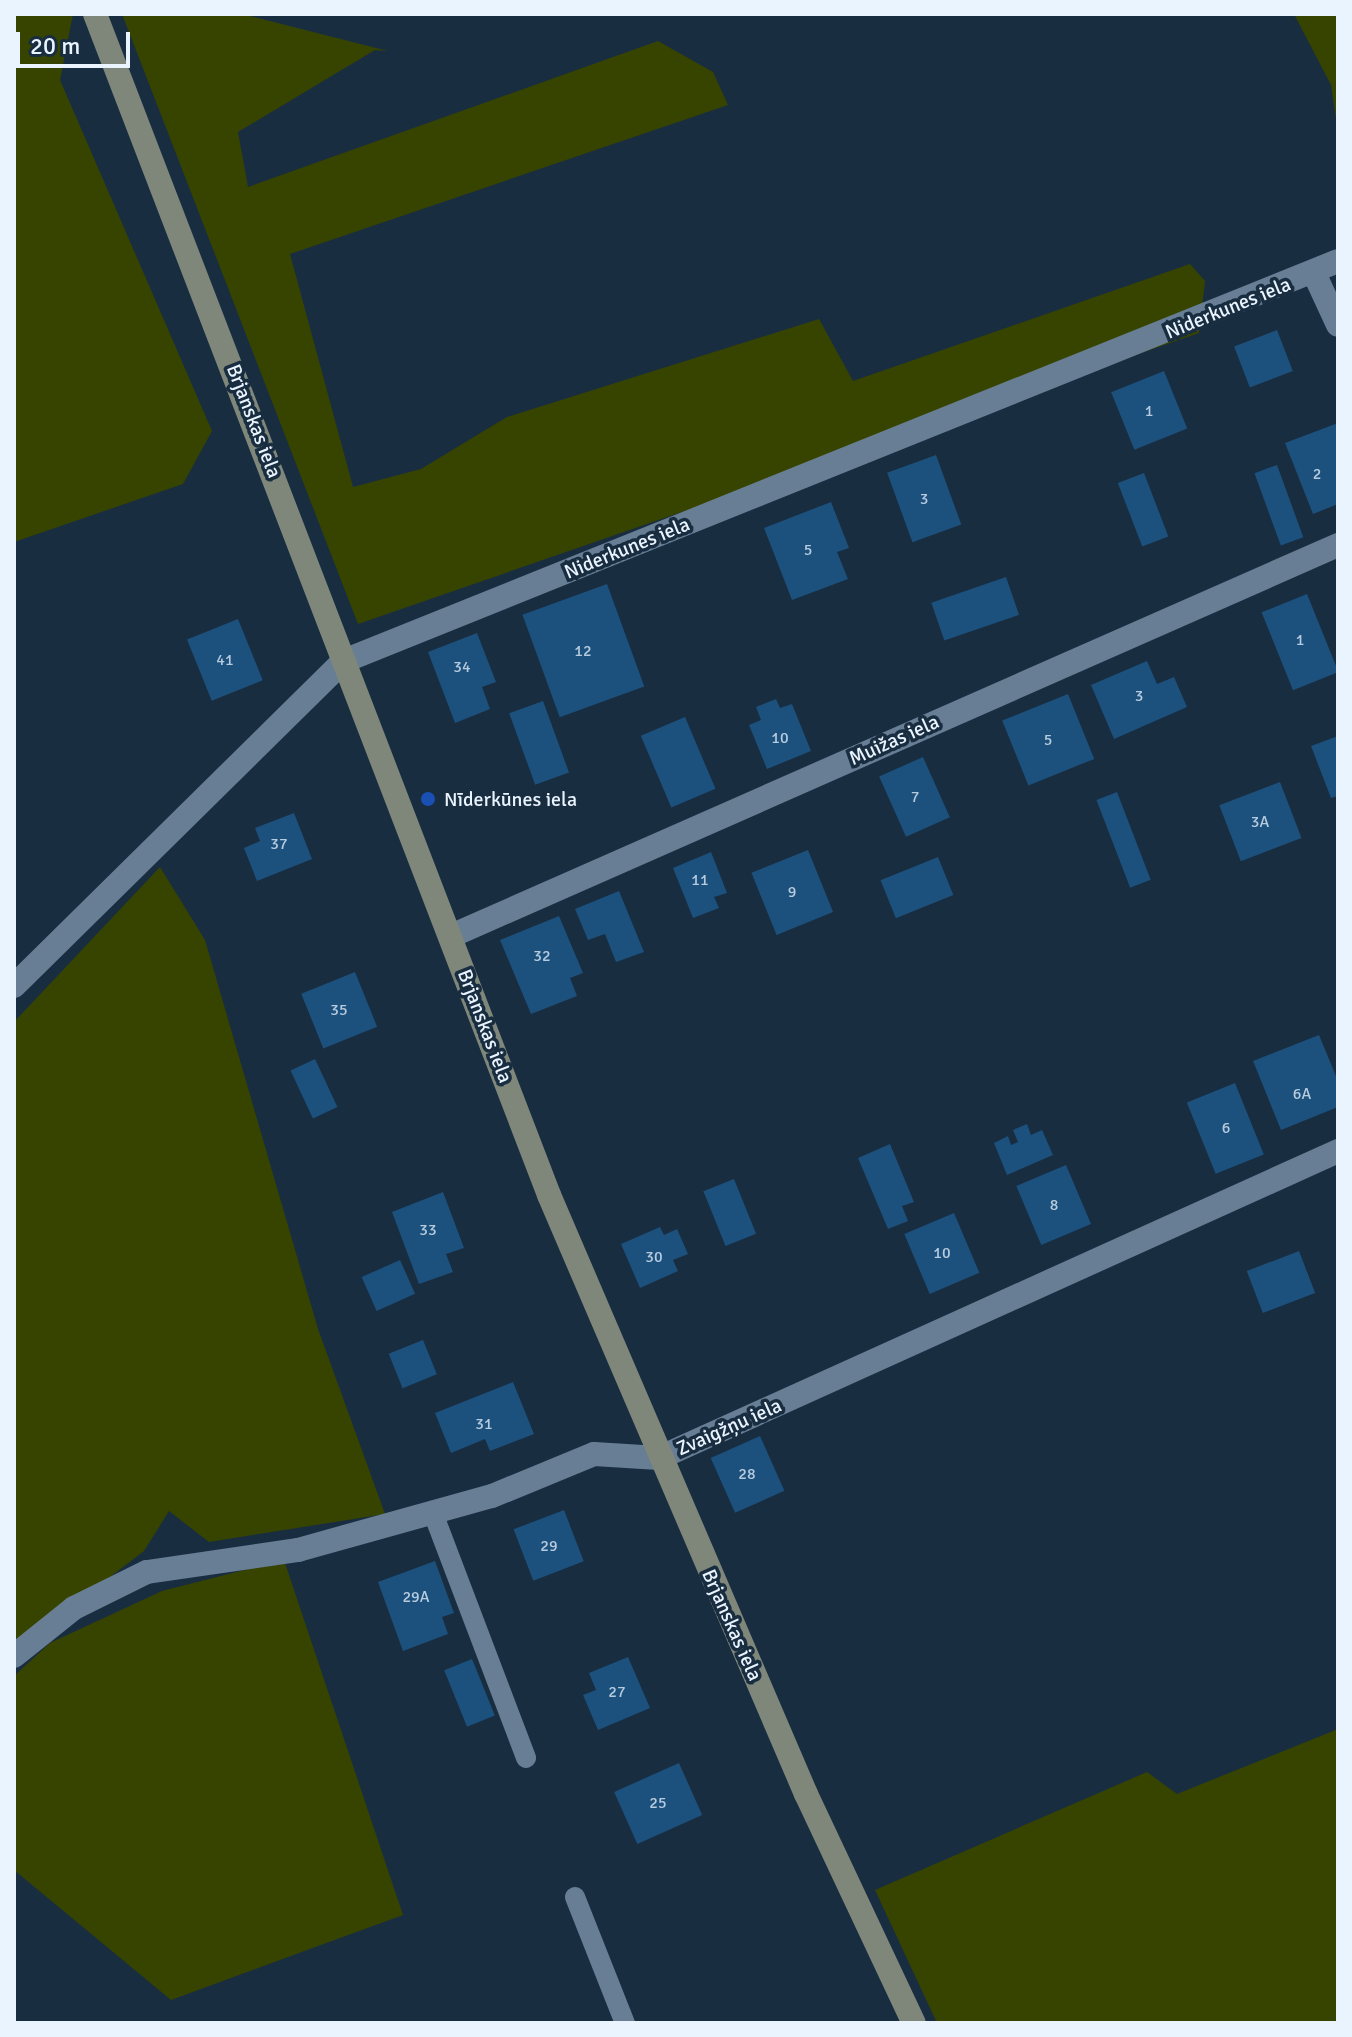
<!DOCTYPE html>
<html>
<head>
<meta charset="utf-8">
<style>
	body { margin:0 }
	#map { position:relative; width:1352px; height:2037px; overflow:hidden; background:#192d40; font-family:Signika,sans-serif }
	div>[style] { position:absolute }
	.green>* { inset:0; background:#374400 }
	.building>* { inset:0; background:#1c507d; transform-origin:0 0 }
	.service>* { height:20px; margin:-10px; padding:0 10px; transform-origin:10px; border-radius:10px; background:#677e95 }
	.minor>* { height:24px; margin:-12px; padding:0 12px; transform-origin:12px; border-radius:12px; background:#677e95 }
	.secondary>* { height:24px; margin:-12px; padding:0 12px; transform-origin:12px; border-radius:12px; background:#7f877b }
	.dots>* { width:22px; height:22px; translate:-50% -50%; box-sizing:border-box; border:4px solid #192d40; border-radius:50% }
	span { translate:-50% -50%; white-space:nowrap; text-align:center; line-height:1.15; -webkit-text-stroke:7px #192d40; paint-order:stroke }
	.number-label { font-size:16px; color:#b6cbde }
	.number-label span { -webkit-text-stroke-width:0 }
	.street-label { font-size:20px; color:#eaf4ff }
	.poi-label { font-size:20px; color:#eaf4ff }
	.left { translate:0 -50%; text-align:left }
	.frame { position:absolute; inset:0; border:16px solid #eaf4ff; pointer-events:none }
	.scale { position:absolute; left:16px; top:32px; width:114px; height:36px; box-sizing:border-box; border:4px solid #eaf4ff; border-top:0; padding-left:10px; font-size:24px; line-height:28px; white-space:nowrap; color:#eaf4ff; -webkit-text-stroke:6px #192d40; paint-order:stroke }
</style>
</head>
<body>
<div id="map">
	<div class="green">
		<i style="clip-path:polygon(14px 14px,73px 14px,60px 80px,212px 431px,183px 484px,14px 542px)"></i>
		<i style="clip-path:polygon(122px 14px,242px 14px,388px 51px,375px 50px,238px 132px,248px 187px,658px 41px,713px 72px,728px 105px,290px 254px,353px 487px,421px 469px,507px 417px,819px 319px,853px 381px,1190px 264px,1205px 281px,1199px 333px,358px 624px)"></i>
		<i style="clip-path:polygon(1294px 14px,1338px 14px,1338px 132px,1331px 85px)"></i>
		<i style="clip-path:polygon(160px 867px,205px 940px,318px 1329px,385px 1514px,209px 1542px,169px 1511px,144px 1551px,14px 1650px,14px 1022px)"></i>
		<i style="clip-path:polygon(284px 1560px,403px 1915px,171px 2000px,14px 1870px,14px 1676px,50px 1643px,162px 1591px)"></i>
		<i style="clip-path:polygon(1338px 1729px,1338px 2023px,937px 2023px,875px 1890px,1147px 1772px,1177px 1794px)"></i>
	</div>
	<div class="building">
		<i style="left:1277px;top:330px;width:44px;height:46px;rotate:69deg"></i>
		<i style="left:1164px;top:371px;width:62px;height:57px;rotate:68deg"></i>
		<i style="clip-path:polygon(1338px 423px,1338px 504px,1313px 514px,1285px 443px)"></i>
		<i style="left:936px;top:455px;width:74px;height:52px;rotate:70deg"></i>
		<i style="left:1277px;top:465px;width:77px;height:24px;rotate:70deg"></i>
		<i style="left:1144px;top:473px;width:68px;height:28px;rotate:69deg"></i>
		<i style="clip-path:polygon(831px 502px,849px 548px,837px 552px,848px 579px,792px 600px,764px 528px)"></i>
		<i style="left:1006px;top:577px;width:40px;height:79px;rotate:71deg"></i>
		<i style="left:607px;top:584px;width:109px;height:90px;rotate:70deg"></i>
		<i style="left:1307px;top:594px;width:84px;height:49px;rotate:68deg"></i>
		<i style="left:238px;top:619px;width:66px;height:55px;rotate:68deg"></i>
		<i style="clip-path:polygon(477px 633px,496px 682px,482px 687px,490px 709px,455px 723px,428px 652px)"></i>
		<i style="clip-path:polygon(1147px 661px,1157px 684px,1174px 677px,1187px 707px,1114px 739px,1091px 685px)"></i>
		<i style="left:1068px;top:694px;width:70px;height:71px;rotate:68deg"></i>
		<i style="clip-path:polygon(776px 699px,780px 708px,792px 704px,811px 751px,767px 769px,749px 725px,761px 720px,756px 707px)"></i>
		<i style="left:543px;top:701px;width:76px;height:36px;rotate:70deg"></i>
		<i style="left:685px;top:717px;width:78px;height:48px;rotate:67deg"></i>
		<i style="clip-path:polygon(1338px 736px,1338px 796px,1331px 798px,1311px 746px)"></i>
		<i style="left:923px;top:757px;width:66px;height:48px;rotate:66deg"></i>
		<i style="left:1280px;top:782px;width:60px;height:65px;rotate:69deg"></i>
		<i style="left:1117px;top:792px;width:94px;height:22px;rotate:69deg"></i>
		<i style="clip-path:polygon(294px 813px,312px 859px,257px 881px,244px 848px,260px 841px,255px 828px)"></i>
		<i style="left:808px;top:850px;width:67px;height:61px;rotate:68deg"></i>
		<i style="clip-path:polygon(711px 852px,727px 893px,714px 897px,719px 908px,693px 918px,673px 868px)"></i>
		<i style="left:938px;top:857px;width:41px;height:62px;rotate:68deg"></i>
		<i style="clip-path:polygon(619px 891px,644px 952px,616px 962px,605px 934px,588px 940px,575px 909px)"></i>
		<i style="clip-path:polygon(559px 916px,583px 973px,570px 978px,577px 996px,531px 1014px,500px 940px)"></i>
		<i style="left:355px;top:972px;width:59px;height:58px;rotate:68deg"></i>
		<i style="clip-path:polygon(1319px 1035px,1338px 1081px,1338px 1107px,1281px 1130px,1253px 1061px)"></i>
		<i style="left:315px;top:1059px;width:53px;height:27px;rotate:65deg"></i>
		<i style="left:1235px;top:1083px;width:77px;height:52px;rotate:68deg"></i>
		<i style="clip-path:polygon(1027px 1124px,1031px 1135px,1042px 1130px,1053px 1155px,1007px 1175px,994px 1143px,1008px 1136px,1011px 1145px,1018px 1142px,1013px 1130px)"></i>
		<i style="clip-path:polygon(890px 1144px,914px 1202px,902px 1206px,908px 1221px,888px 1229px,858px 1158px)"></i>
		<i style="left:1066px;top:1165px;width:64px;height:54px;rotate:67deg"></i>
		<i style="left:734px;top:1179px;width:59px;height:33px;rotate:68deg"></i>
		<i style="clip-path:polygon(443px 1192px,464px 1248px,446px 1254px,453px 1272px,419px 1284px,392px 1212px)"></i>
		<i style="left:954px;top:1213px;width:65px;height:54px;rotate:67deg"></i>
		<i style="clip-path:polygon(660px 1227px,664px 1235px,677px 1229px,688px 1254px,673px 1260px,678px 1271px,640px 1288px,621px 1244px)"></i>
		<i style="left:1299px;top:1251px;width:45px;height:56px;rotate:69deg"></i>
		<i style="left:400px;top:1260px;width:37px;height:42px;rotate:66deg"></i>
		<i style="left:423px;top:1340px;width:37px;height:37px;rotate:68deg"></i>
		<i style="clip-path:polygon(513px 1382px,534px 1434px,490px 1451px,485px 1439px,451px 1453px,435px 1413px)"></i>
		<i style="left:760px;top:1436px;width:60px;height:54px;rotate:66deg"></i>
		<i style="left:564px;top:1510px;width:55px;height:54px;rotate:69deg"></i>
		<i style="clip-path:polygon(435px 1561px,454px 1613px,442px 1617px,448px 1634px,403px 1651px,378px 1582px)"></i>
		<i style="clip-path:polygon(628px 1657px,650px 1708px,598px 1730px,583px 1695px,596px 1690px,589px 1673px)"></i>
		<i style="left:472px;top:1659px;width:61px;height:30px;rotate:68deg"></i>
		<i style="left:679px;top:1763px;width:57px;height:71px;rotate:66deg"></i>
	</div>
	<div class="service">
		<i style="left:433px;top:1513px;width:262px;rotate:69.2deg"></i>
		<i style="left:575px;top:1897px;width:136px;rotate:68.4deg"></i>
	</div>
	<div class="minor">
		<i style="left:1314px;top:273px;width:57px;rotate:65.2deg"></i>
		<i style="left:451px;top:936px;width:969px;rotate:-23.79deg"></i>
		<i style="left:14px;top:986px;width:463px;rotate:-44.6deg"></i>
		<i style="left:344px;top:661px;width:1071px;rotate:-21.92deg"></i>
		<i style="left:14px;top:1656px;width:77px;rotate:-38.7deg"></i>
		<i style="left:74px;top:1608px;width:81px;rotate:-26.3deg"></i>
		<i style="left:147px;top:1572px;width:153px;rotate:-8.3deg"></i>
		<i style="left:298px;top:1550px;width:201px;rotate:-15.6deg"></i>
		<i style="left:492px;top:1496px;width:110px;rotate:-22.4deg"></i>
		<i style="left:594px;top:1454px;width:65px;rotate:3.5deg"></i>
		<i style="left:659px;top:1458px;width:745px;rotate:-24.33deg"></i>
	</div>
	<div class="secondary">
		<i style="left:95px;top:14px;width:1265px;rotate:68.97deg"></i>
		<i style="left:549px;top:1195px;width:652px;rotate:66.78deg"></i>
		<i style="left:806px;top:1794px;width:253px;rotate:64.8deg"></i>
	</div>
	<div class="dots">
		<i style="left:428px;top:799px;background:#1a4fb4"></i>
	</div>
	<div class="number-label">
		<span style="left:1149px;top:411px">1</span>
		<span style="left:1317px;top:474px">2</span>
		<span style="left:924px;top:499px">3</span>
		<span style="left:808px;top:550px">5</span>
		<span style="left:1300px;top:640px">1</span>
		<span style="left:583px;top:651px">12</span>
		<span style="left:225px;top:660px">41</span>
		<span style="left:462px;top:667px">34</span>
		<span style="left:1139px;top:696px">3</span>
		<span style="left:780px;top:738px">10</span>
		<span style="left:1048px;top:740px">5</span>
		<span style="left:915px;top:797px">7</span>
		<span style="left:1260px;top:822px">3A</span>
		<span style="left:279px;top:844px">37</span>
		<span style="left:700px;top:880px">11</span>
		<span style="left:792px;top:892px">9</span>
		<span style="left:542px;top:956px">32</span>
		<span style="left:339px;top:1010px">35</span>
		<span style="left:1302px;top:1094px">6A</span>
		<span style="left:1226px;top:1128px">6</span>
		<span style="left:1054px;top:1205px">8</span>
		<span style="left:428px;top:1230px">33</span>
		<span style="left:942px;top:1253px">10</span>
		<span style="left:654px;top:1257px">30</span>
		<span style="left:484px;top:1424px">31</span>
		<span style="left:747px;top:1474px">28</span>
		<span style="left:549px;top:1546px">29</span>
		<span style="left:416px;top:1597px">29A</span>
		<span style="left:617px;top:1692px">27</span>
		<span style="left:658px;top:1803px">25</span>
	</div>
	<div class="street-label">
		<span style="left:1228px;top:308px;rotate:-22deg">Niderkunes iela</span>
		<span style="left:254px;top:421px;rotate:69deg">Brjanskas iela</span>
		<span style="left:627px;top:548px;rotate:-22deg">Niderkunes iela</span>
		<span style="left:894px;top:740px;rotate:-24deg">Muižas iela</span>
		<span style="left:485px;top:1026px;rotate:69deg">Brjanskas iela</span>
		<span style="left:729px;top:1427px;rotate:-24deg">Zvaigžņu iela</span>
		<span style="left:732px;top:1625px;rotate:66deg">Brjanskas iela</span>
	</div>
	<div class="poi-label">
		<span class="left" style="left:444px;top:799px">Nīderkūnes iela</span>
	</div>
	<div class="frame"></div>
	<div class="scale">20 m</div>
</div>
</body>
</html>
